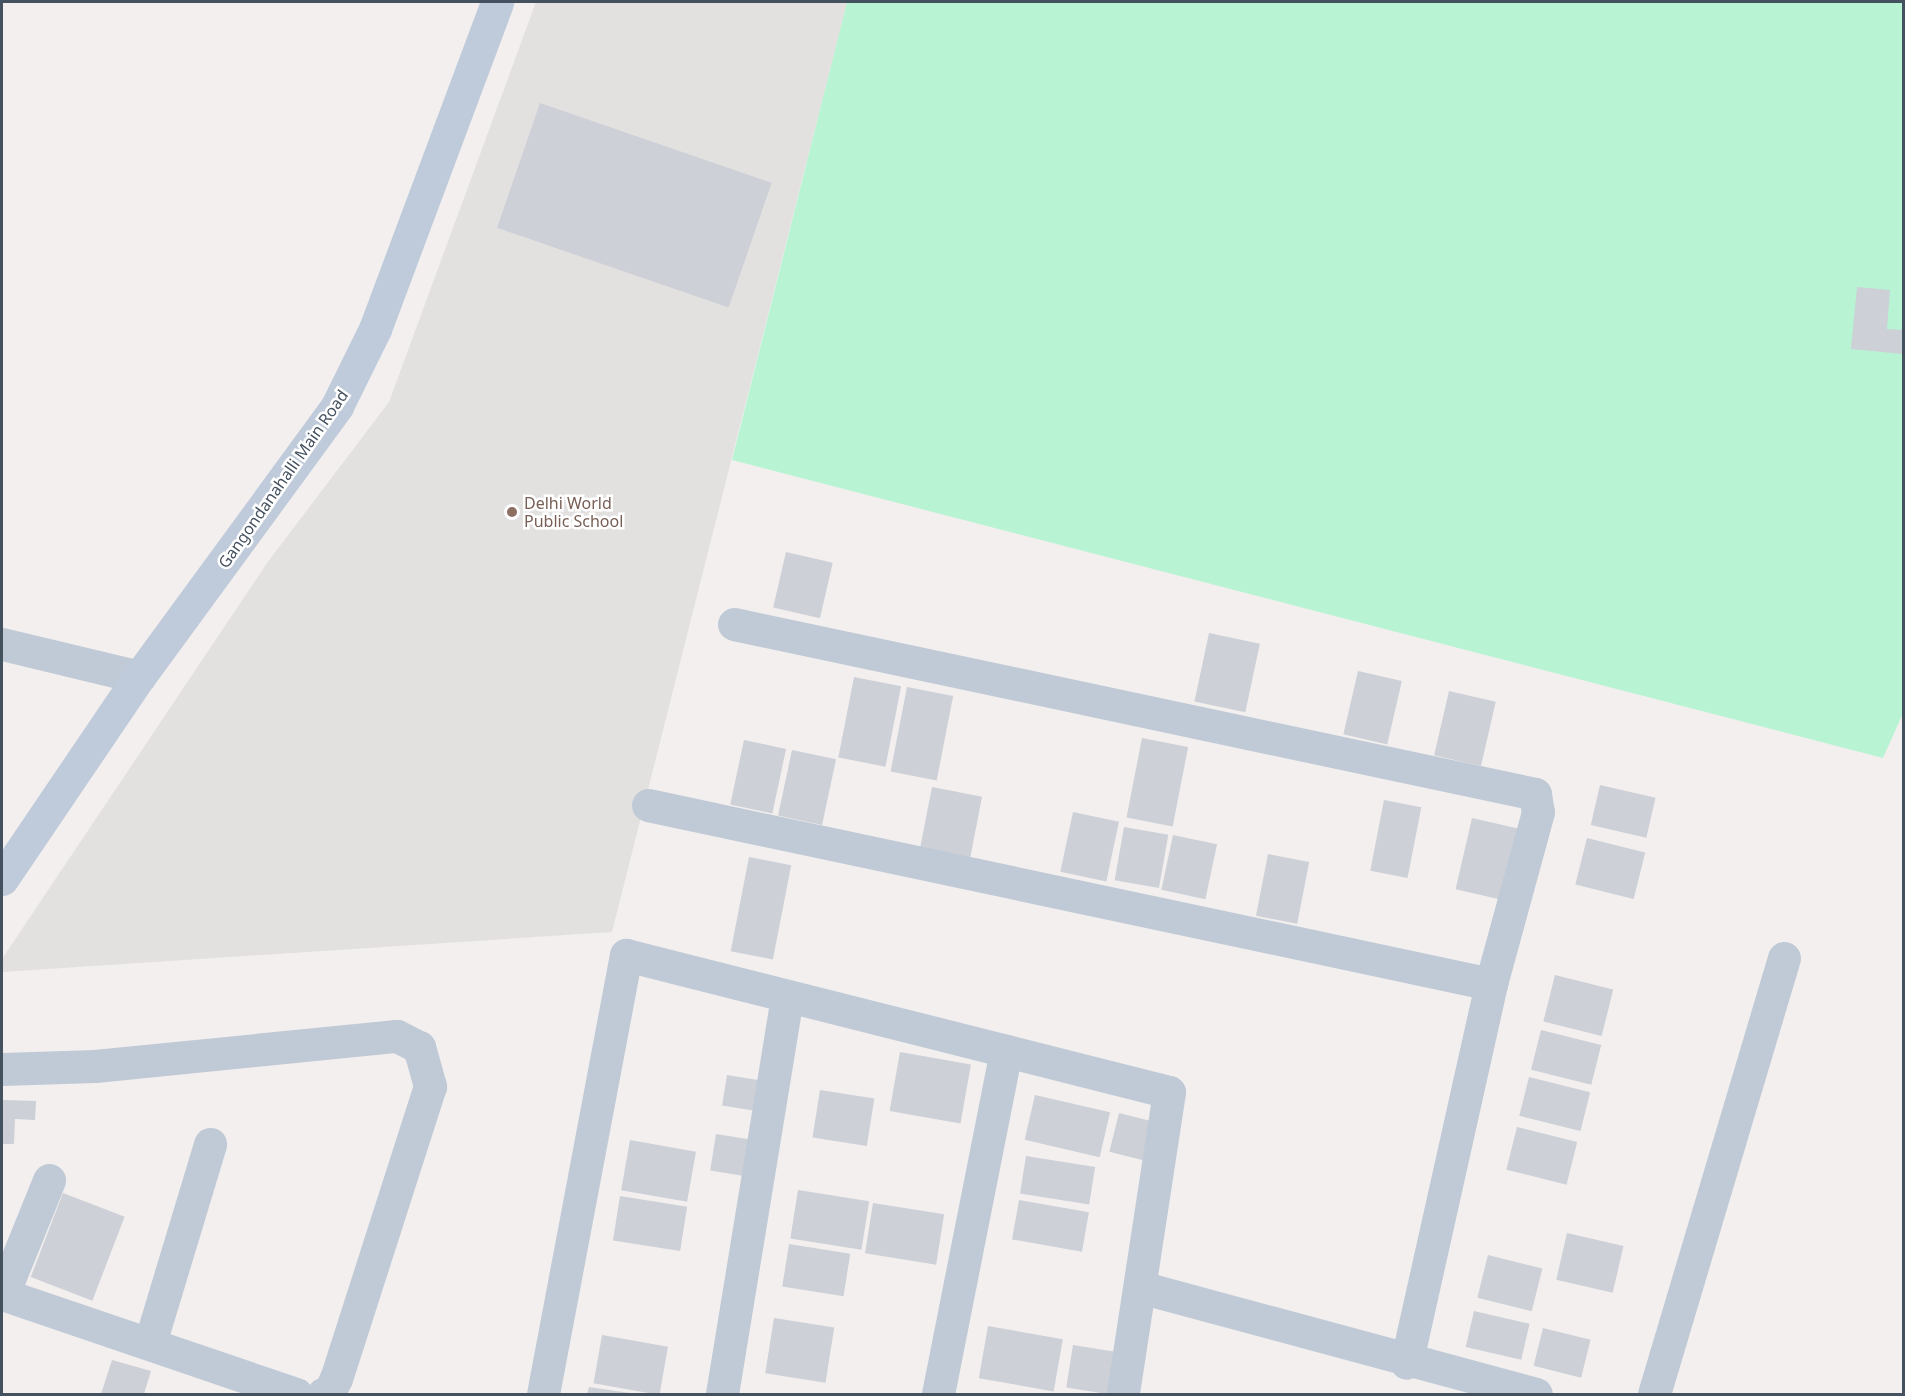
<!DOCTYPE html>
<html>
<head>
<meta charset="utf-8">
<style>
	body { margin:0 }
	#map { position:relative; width:1905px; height:1396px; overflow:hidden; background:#f2efee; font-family:"Noto Sans",sans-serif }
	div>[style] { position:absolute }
	.education>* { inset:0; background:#e3e0e0 }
	.green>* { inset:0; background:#b8f4d3 }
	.building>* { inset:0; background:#cdd0d7; transform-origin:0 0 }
	.street>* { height:33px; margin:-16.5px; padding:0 16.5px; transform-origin:16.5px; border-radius:16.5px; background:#c0cad6 }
	.secondary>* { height:33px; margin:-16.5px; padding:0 16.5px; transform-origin:16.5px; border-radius:16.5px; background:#bfcada }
	.dots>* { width:16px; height:16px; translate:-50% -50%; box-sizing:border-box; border:3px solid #fff; border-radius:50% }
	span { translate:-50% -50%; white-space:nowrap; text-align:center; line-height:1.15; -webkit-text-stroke:5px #fff; paint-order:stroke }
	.street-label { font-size:16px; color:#44515f }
	.education-label { font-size:16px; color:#785e54 }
	.left { translate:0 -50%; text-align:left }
	.frame { position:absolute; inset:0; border:3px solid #44515f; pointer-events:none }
</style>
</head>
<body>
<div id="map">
	<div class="education">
		<i style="clip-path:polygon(536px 2px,847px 2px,612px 932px,2px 972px,2px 959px,267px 563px,389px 402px)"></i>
	</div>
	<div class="green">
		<i style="clip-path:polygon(847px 2px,1903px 2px,1904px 711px,1883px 758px,732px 460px)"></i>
	</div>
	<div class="building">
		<i style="left:540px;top:103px;width:245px;height:132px;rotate:19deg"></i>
		<i style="clip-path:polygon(1857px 287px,1890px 290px,1887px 329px,1904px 330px,1902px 354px,1851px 349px)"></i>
		<i style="left:786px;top:552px;width:48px;height:57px;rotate:13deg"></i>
		<i style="left:1209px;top:633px;width:52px;height:70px;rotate:12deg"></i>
		<i style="left:1358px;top:671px;width:45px;height:65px;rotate:13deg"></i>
		<i style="left:854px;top:677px;width:48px;height:82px;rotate:11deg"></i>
		<i style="left:907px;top:687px;width:47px;height:86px;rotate:11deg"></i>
		<i style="left:1449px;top:691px;width:48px;height:66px;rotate:13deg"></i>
		<i style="left:1142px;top:738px;width:47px;height:81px;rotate:11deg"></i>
		<i style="left:744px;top:740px;width:43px;height:66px;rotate:12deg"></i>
		<i style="left:792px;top:750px;width:45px;height:67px;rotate:12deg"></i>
		<i style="left:1600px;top:785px;width:57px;height:41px;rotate:13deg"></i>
		<i style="left:932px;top:787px;width:51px;height:63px;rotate:11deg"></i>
		<i style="left:1384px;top:800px;width:38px;height:72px;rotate:11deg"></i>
		<i style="left:1073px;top:812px;width:47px;height:61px;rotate:12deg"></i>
		<i style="left:1472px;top:818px;width:55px;height:73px;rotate:13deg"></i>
		<i style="left:1124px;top:827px;width:45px;height:54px;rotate:10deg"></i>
		<i style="left:1173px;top:835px;width:45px;height:56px;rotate:12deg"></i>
		<i style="left:1587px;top:838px;width:60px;height:48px;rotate:14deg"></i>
		<i style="left:1268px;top:854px;width:42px;height:63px;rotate:11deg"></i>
		<i style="left:749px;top:857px;width:43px;height:96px;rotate:11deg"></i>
		<i style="left:1555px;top:975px;width:60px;height:48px;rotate:14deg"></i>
		<i style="left:1541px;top:1030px;width:62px;height:41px;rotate:14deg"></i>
		<i style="left:900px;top:1052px;width:72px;height:60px;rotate:10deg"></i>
		<i style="left:727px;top:1075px;width:36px;height:31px;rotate:9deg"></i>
		<i style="left:1529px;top:1077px;width:63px;height:40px;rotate:14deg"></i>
		<i style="left:820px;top:1090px;width:55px;height:48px;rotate:9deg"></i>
		<i style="left:1035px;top:1095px;width:77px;height:46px;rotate:13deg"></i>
		<i style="clip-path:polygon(2px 1100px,36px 1101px,35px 1120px,15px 1119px,14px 1144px,2px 1144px)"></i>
		<i style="left:1119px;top:1113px;width:44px;height:40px;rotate:14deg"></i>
		<i style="left:1517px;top:1127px;width:62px;height:44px;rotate:14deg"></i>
		<i style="left:716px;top:1134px;width:36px;height:37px;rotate:9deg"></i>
		<i style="left:630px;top:1140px;width:67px;height:51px;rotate:10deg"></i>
		<i style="left:1026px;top:1156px;width:70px;height:38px;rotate:9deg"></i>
		<i style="left:798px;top:1190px;width:72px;height:49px;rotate:9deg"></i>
		<i style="left:63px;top:1193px;width:66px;height:90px;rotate:21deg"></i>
		<i style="left:620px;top:1196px;width:68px;height:45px;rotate:9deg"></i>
		<i style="left:1019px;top:1200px;width:71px;height:40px;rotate:10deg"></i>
		<i style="left:873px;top:1203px;width:72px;height:51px;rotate:9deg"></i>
		<i style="left:1567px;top:1233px;width:58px;height:48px;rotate:13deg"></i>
		<i style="left:789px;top:1244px;width:62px;height:43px;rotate:9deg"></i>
		<i style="left:1488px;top:1255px;width:56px;height:44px;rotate:14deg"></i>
		<i style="left:1474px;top:1311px;width:57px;height:37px;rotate:13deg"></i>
		<i style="left:774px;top:1318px;width:61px;height:56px;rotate:9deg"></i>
		<i style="left:988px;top:1326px;width:76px;height:53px;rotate:10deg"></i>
		<i style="left:1543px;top:1328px;width:49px;height:39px;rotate:14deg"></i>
		<i style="left:602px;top:1335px;width:67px;height:49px;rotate:10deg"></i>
		<i style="left:1073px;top:1345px;width:46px;height:43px;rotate:9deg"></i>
		<i style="clip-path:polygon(112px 1360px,151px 1371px,144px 1394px,101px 1394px)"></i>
		<i style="clip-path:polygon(589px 1387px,630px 1393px,630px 1394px,587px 1394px)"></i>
	</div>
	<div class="street">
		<i style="left:734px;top:624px;width:819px;rotate:11.98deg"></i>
		<i style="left:1535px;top:794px;width:18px;rotate:81deg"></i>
		<i style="left:1538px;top:812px;width:178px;rotate:105.3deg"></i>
		<i style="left:1491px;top:984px;width:388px;rotate:102.6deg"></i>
		<i style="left:2px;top:644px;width:141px;rotate:13.5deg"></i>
		<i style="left:648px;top:805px;width:862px;rotate:11.99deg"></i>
		<i style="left:2px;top:1069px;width:93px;rotate:-1.8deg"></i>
		<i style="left:95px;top:1066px;width:303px;rotate:-5.7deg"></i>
		<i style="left:397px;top:1036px;width:25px;rotate:27deg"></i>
		<i style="left:419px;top:1047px;width:41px;rotate:74.2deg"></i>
		<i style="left:430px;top:1086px;width:307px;rotate:107.8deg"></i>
		<i style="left:336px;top:1378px;width:17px;rotate:115deg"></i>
		<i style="left:329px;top:1393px;width:6px;rotate:171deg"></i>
		<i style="left:1140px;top:1287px;width:410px;rotate:15.1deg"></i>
		<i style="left:2px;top:1294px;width:311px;rotate:18.8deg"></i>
		<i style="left:3px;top:1294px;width:123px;rotate:-68deg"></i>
		<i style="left:150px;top:1343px;width:208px;rotate:-73.2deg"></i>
		<i style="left:543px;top:1394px;width:447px;rotate:-79.3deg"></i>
		<i style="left:626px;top:955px;width:560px;rotate:14.16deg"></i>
		<i style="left:1169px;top:1092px;width:305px;rotate:98.7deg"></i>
		<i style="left:722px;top:1394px;width:403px;rotate:-80.7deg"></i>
		<i style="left:938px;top:1394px;width:350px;rotate:-78.8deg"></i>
		<i style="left:1654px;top:1394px;width:455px;rotate:-73.4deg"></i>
	</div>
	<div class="secondary">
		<i style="left:2px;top:879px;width:244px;rotate:-55.9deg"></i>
		<i style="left:139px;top:677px;width:336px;rotate:-53.8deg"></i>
		<i style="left:337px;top:406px;width:86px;rotate:-63.7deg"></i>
		<i style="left:375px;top:329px;width:349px;rotate:-69.5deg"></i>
	</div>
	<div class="dots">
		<i style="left:512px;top:512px;background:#8d6e63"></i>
	</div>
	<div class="street-label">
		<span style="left:283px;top:479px;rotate:-55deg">Gangondanahalli Main Road</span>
	</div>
	<div class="education-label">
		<span class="left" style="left:524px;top:512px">Delhi World<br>Public School</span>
	</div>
	<div class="frame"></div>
</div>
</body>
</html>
